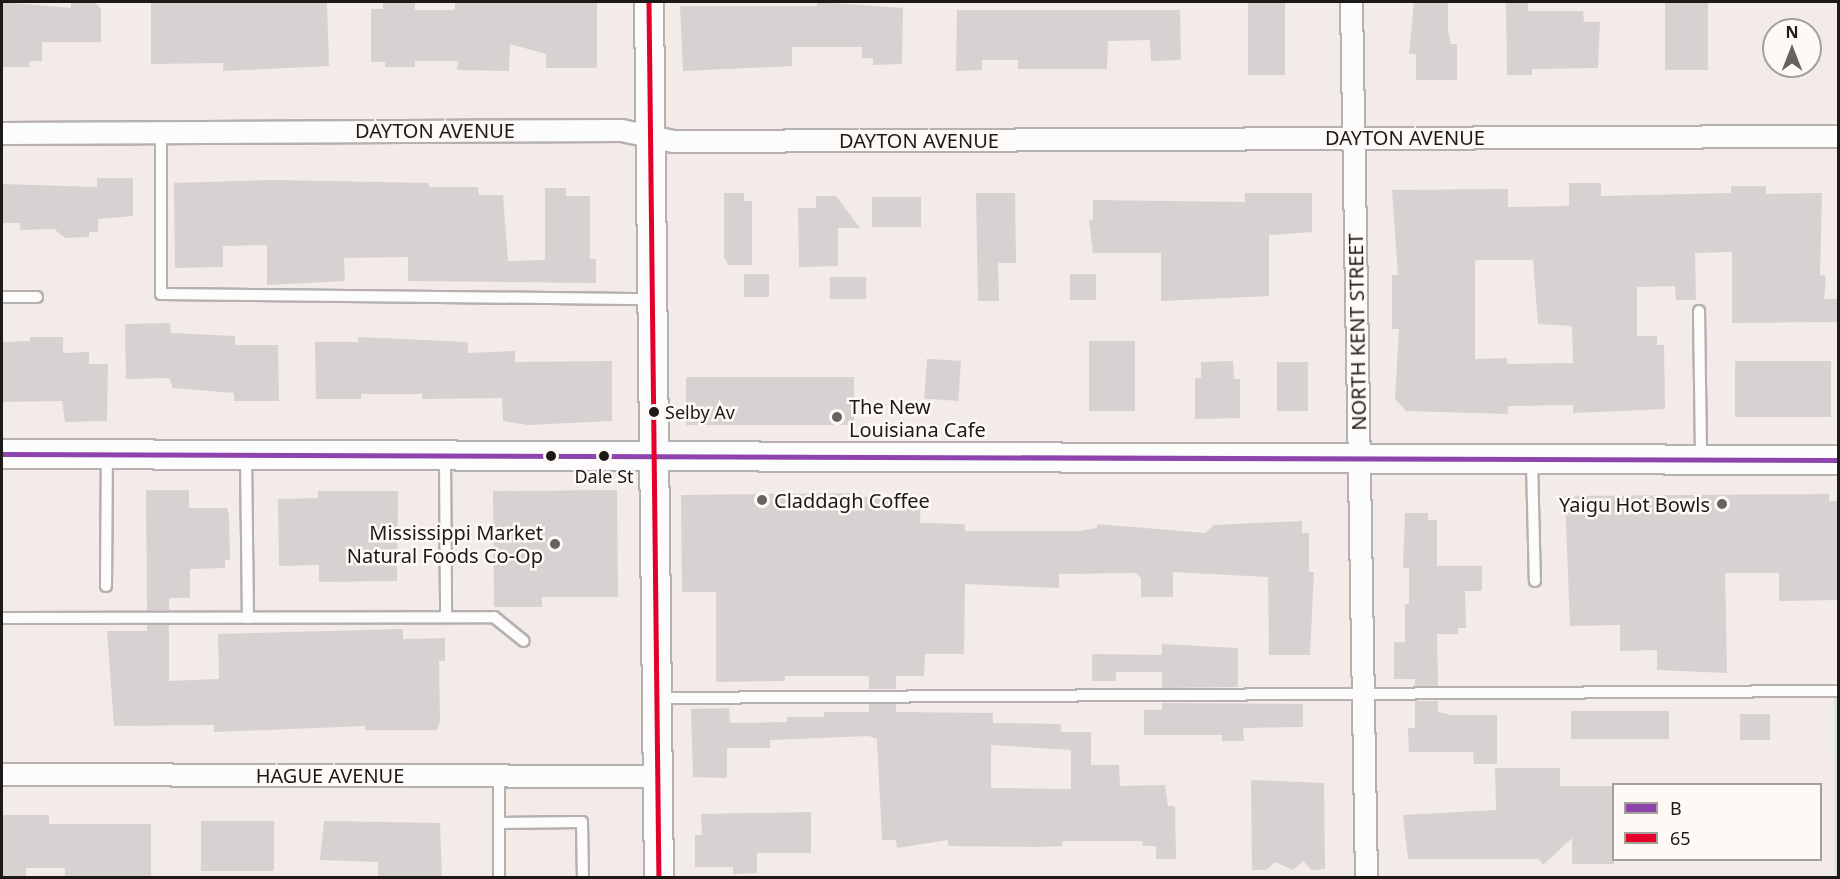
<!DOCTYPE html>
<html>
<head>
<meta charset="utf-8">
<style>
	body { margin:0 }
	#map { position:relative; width:1840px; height:879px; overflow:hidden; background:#f2ebe8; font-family:"Noto Sans",sans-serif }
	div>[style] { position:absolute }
	.green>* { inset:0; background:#d5e7da }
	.building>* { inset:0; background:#d7d1d1; transform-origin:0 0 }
	.roads { filter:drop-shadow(2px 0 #b6b0ae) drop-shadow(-2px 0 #b6b0ae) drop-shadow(0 2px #b6b0ae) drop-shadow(0 -2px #b6b0ae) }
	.lane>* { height:10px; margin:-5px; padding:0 5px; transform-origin:5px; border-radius:5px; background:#fdfcfc }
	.street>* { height:21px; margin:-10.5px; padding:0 10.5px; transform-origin:10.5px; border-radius:10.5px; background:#fdfcfc }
	.secondary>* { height:28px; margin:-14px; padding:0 14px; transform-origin:14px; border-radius:14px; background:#fdfcfc }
	.bus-1>* { height:4.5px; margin:-2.25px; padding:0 2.25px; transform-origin:2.25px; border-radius:2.25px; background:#8e44ad }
	.bus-2>* { height:4.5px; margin:-2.25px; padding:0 2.25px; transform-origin:2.25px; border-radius:2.25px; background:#e4002b }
	.dots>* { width:16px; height:16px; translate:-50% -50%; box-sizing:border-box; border:3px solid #fff9f6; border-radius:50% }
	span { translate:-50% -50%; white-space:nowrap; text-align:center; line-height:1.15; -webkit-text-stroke:5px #fff9f6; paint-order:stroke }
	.bus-label { font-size:18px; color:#1d1916 }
	.left { translate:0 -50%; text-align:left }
	.street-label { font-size:20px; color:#1d1916 }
	.poi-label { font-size:20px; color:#1d1916 }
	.right { translate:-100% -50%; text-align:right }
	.frame { position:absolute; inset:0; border:3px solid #1d1916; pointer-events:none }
	.legend { position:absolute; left:1612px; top:783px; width:210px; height:78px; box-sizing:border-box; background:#fff9f6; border:2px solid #a59f9c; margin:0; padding:8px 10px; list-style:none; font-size:18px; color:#1d1916 }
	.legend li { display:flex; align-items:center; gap:12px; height:30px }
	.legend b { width:30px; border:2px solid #a59f9c }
	.north { position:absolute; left:1762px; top:18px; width:60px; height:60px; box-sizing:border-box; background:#fff9f6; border:2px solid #a59f9c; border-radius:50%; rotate:0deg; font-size:16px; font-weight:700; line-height:24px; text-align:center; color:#1d1916 }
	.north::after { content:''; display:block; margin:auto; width:21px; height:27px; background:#686260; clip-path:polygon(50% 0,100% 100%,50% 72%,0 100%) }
</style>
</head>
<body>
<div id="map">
	<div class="green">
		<i style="clip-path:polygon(1834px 698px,1838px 698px,1838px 876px,1835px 876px)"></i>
	</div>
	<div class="building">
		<i style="clip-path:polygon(2px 2px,71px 8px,71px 2px,95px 2px,101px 9px,101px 42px,42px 42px,42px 61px,29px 61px,30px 67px,2px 67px)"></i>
		<i style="clip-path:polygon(151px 2px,327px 2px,329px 66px,223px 71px,223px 63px,151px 64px)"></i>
		<i style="clip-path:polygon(383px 2px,415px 2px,415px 10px,455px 10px,455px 2px,597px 2px,597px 68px,546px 68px,546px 54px,510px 44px,509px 71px,457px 70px,458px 61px,415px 61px,415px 67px,385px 67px,385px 62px,371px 62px,371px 9px,383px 9px)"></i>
		<i style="clip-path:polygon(817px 2px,903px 8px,902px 64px,873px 65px,873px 58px,862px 58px,862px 47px,792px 47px,792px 66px,683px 71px,680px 6px,817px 6px)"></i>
		<i style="left:1248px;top:2px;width:37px;height:73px"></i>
		<i style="clip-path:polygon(1414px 2px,1448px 2px,1448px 31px,1451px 44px,1457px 44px,1457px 80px,1416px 80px,1416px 54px,1409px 54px)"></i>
		<i style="clip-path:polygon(1506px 2px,1528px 2px,1528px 11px,1583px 11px,1584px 22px,1600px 22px,1598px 68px,1532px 69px,1532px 75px,1507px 75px)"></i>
		<i style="left:1665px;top:2px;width:43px;height:68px"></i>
		<i style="clip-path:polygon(957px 10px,1180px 10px,1181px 60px,1151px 61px,1150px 40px,1108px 41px,1107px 69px,1018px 69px,1018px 60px,982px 60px,982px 70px,956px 71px)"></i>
		<i style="clip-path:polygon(97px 178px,133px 178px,133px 216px,98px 219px,98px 232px,89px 232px,89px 237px,65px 238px,54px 229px,20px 230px,20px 223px,2px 223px,2px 184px,97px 187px)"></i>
		<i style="clip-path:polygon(275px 180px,429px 183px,429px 187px,478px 187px,479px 195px,503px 195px,508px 261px,545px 260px,545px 188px,566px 188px,566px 196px,590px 196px,590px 259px,596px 259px,596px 283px,408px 281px,408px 257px,344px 258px,345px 281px,267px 285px,267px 245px,223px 246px,223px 267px,175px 268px,174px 183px)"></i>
		<i style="clip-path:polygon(evenodd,1569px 183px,1601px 183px,1601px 196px,1731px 193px,1731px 186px,1766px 186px,1766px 194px,1822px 193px,1820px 275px,1826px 276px,1824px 299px,1837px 299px,1837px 322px,1732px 323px,1732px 252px,1695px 253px,1696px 300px,1676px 300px,1675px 286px,1637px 287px,1637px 336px,1657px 336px,1657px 345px,1664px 345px,1665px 409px,1573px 413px,1573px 405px,1508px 406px,1508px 414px,1406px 411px,1395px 399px,1399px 329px,1392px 329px,1392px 275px,1398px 275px,1392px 190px,1508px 189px,1508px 207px,1569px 206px,1569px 183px,1475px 260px,1533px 260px,1538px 324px,1572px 326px,1573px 363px,1507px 364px,1507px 358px,1475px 359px,1475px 260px)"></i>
		<i style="clip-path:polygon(724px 193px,744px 193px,744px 201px,752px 201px,752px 265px,728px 265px,724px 257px)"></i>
		<i style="clip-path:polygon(976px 193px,1015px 193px,1016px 263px,998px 263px,999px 301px,978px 301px)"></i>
		<i style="clip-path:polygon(1245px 193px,1312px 193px,1312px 232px,1269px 235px,1269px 296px,1161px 301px,1161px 253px,1093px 253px,1089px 220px,1093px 220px,1093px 200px,1245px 202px)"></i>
		<i style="clip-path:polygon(816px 196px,836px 196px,860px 228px,838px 228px,838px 266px,799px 267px,798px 208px,816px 208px)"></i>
		<i style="left:921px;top:197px;width:30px;height:49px;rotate:90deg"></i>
		<i style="left:744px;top:274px;width:25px;height:23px"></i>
		<i style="left:1070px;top:274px;width:26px;height:26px"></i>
		<i style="left:830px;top:277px;width:36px;height:22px"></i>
		<i style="clip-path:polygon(170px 323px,171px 333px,235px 336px,235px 345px,278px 345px,279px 401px,234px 401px,234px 393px,173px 388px,169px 378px,126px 379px,125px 324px)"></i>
		<i style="clip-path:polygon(30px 337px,63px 337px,63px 353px,89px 352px,89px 364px,108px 364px,107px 421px,65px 422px,62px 401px,2px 402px,2px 342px,30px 341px)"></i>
		<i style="clip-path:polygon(358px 337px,468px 342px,468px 353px,515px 351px,515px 362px,612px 361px,612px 421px,528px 425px,503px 421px,502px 398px,422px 399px,422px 394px,361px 394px,361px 399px,316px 399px,315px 342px,358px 342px)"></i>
		<i style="left:1089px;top:341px;width:46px;height:70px"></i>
		<i style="left:961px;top:361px;width:40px;height:34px;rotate:94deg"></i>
		<i style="clip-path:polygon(1233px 361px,1234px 379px,1240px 379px,1240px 418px,1195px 419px,1195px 378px,1201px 378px,1201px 362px)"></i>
		<i style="left:1831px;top:361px;width:56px;height:96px;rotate:90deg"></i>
		<i style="left:1277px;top:362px;width:31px;height:49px"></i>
		<i style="left:686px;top:377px;width:168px;height:48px"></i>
		<i style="clip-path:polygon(146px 490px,189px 490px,189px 508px,227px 508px,229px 515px,230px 560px,225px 560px,225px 568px,190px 569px,190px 598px,169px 598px,169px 610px,147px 610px)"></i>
		<i style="clip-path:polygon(617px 490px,618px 597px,542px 597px,542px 607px,494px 607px,493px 491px)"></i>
		<i style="clip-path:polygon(318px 491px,398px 491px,397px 581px,319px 582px,319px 565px,279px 566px,278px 499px,318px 498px)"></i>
		<i style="clip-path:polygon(851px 493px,851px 497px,921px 497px,920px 523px,965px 524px,965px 531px,1079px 531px,1097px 528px,1097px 524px,1205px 533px,1214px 525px,1302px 521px,1302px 533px,1309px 533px,1309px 572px,1314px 572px,1310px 655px,1269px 655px,1268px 577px,1173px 572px,1173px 597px,1141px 597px,1141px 578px,1136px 573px,1059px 574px,1059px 588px,965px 584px,964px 654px,925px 654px,924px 676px,896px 676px,896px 689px,869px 689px,869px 676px,785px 676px,785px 681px,716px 682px,716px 592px,682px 592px,681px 495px)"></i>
		<i style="clip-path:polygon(1829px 494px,1829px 501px,1839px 501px,1839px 600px,1779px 601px,1779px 573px,1725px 573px,1727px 673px,1657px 670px,1657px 650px,1620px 651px,1620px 625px,1570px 626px,1565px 496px)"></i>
		<i style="clip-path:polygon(1405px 513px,1428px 513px,1428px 520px,1437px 520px,1437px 566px,1482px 566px,1482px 591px,1465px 591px,1466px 628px,1458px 628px,1458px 634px,1437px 634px,1438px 686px,1415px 686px,1415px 679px,1394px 679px,1394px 642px,1405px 642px,1405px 604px,1409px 604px,1409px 568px,1403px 568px)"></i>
		<i style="clip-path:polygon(147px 625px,169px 625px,169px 681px,219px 679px,218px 634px,403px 629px,403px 639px,445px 638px,445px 661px,439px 661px,440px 721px,437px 730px,365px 730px,365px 726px,214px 732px,214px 725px,114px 726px,107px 631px,147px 631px)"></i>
		<i style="clip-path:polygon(1162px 644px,1238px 648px,1238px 687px,1162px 688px,1162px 672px,1116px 672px,1116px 681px,1092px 681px,1092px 654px,1162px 655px)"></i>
		<i style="clip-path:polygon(1415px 701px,1438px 701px,1438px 712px,1451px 715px,1497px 715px,1497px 764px,1474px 764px,1473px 752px,1409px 752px,1408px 728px,1415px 728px)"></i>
		<i style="clip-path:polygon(1162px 703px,1303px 704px,1303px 727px,1243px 728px,1244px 741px,1222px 741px,1222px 735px,1144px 735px,1144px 710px,1162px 710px)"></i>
		<i style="clip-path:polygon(evenodd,869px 704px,896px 704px,896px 712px,993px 713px,993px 723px,1061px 724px,1061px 732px,1091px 732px,1091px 765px,1119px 765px,1120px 786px,1165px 785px,1168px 806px,1175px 806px,1176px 859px,1156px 859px,1156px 846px,1143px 846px,1142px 841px,1062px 841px,1062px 846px,1038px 847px,948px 846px,948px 840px,897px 848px,896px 840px,882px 840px,877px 739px,869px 736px,770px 740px,770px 748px,727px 748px,727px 778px,693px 777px,691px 709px,729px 708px,730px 723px,787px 722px,787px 717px,824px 717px,824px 712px,869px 712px,869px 704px,991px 745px,1071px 750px,1071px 789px,991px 788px,991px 745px)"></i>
		<i style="left:1571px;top:711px;width:98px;height:28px"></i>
		<i style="left:1770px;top:714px;width:26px;height:30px;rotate:90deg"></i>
		<i style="clip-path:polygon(1495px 768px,1560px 768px,1560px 786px,1613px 786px,1614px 864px,1572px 864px,1572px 838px,1543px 865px,1539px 859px,1408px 859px,1403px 815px,1496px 810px)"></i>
		<i style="clip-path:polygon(1251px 780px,1324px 783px,1325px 869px,1312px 870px,1303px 861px,1293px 870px,1275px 862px,1266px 870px,1252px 870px)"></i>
		<i style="clip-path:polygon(811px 812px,811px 853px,757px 853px,757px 873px,733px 874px,733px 867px,695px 867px,695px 835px,702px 835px,701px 814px)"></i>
		<i style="clip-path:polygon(2px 815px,49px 815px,49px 824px,151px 824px,151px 878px,65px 878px,65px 868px,26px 868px,26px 878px,2px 878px)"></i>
		<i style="left:274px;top:821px;width:50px;height:73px;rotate:90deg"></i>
		<i style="clip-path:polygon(324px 821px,440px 823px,442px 878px,378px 878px,378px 862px,320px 860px)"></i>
	</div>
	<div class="roads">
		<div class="lane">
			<i style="left:161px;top:130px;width:164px;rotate:90deg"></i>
			<i style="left:161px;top:294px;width:491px;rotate:0.6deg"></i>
			<i style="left:2px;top:297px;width:35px"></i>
			<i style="left:1699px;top:311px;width:147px;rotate:89.2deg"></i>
			<i style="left:246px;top:455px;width:163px;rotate:89.3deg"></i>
			<i style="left:445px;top:458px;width:158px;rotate:89.6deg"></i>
			<i style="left:1532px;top:462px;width:119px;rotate:88.6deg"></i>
			<i style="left:106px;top:586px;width:131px;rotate:-89.6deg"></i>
			<i style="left:2px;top:618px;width:492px;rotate:-0.1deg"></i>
			<i style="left:494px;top:617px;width:38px;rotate:39deg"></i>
			<i style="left:658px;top:698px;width:1180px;rotate:-0.34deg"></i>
			<i style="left:499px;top:823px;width:47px;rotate:-90deg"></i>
			<i style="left:499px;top:878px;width:55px;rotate:-90deg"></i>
			<i style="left:499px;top:823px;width:83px;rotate:-0.7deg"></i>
			<i style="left:582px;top:822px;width:56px;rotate:89deg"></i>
		</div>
		<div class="street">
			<i style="left:1351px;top:2px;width:876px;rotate:89.02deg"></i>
			<i style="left:2px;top:133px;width:619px;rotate:-0.28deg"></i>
			<i style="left:621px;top:130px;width:53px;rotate:11.9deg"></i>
			<i style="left:673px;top:141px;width:1165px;rotate:-0.25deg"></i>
			<i style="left:2px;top:774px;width:657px;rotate:0.17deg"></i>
		</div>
		<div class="secondary">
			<i style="left:649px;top:2px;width:876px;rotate:89.35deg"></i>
			<i style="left:2px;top:454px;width:1836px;rotate:0.19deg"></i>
		</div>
	</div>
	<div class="bus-1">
		<i style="left:2px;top:454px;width:1836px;rotate:0.19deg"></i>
	</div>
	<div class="bus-2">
		<i style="left:649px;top:2px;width:876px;rotate:89.35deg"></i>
	</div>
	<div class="dots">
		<i style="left:654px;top:412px;background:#1d1916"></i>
		<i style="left:837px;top:417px;background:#686260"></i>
		<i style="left:551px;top:456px;background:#1d1916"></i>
		<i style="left:604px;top:456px;background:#1d1916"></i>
		<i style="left:762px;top:500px;background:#686260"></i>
		<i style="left:1722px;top:504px;background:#686260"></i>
		<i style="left:555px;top:544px;background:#686260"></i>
	</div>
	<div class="bus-label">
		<span class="left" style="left:665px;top:412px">Selby Av</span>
		<span style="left:604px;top:476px">Dale St</span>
	</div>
	<div class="street-label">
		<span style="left:435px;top:130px">DAYTON AVENUE</span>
		<span style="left:1405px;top:137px">DAYTON AVENUE</span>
		<span style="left:919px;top:140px">DAYTON AVENUE</span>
		<span style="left:1357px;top:332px;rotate:-91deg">NORTH KENT STREET</span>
		<span style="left:330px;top:775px">HAGUE AVENUE</span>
	</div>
	<div class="poi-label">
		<span class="left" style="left:849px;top:418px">The New<br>Louisiana Cafe</span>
		<span class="left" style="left:774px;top:500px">Claddagh Coffee</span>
		<span class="right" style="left:1710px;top:504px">Yaigu Hot Bowls</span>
		<span class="right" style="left:543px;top:544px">Mississippi Market<br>Natural Foods Co-Op</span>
	</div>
	<div class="frame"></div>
	<ul class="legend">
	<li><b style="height:8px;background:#8e44ad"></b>B</li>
	<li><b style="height:8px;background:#e4002b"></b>65</li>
	</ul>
	<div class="north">N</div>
</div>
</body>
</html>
